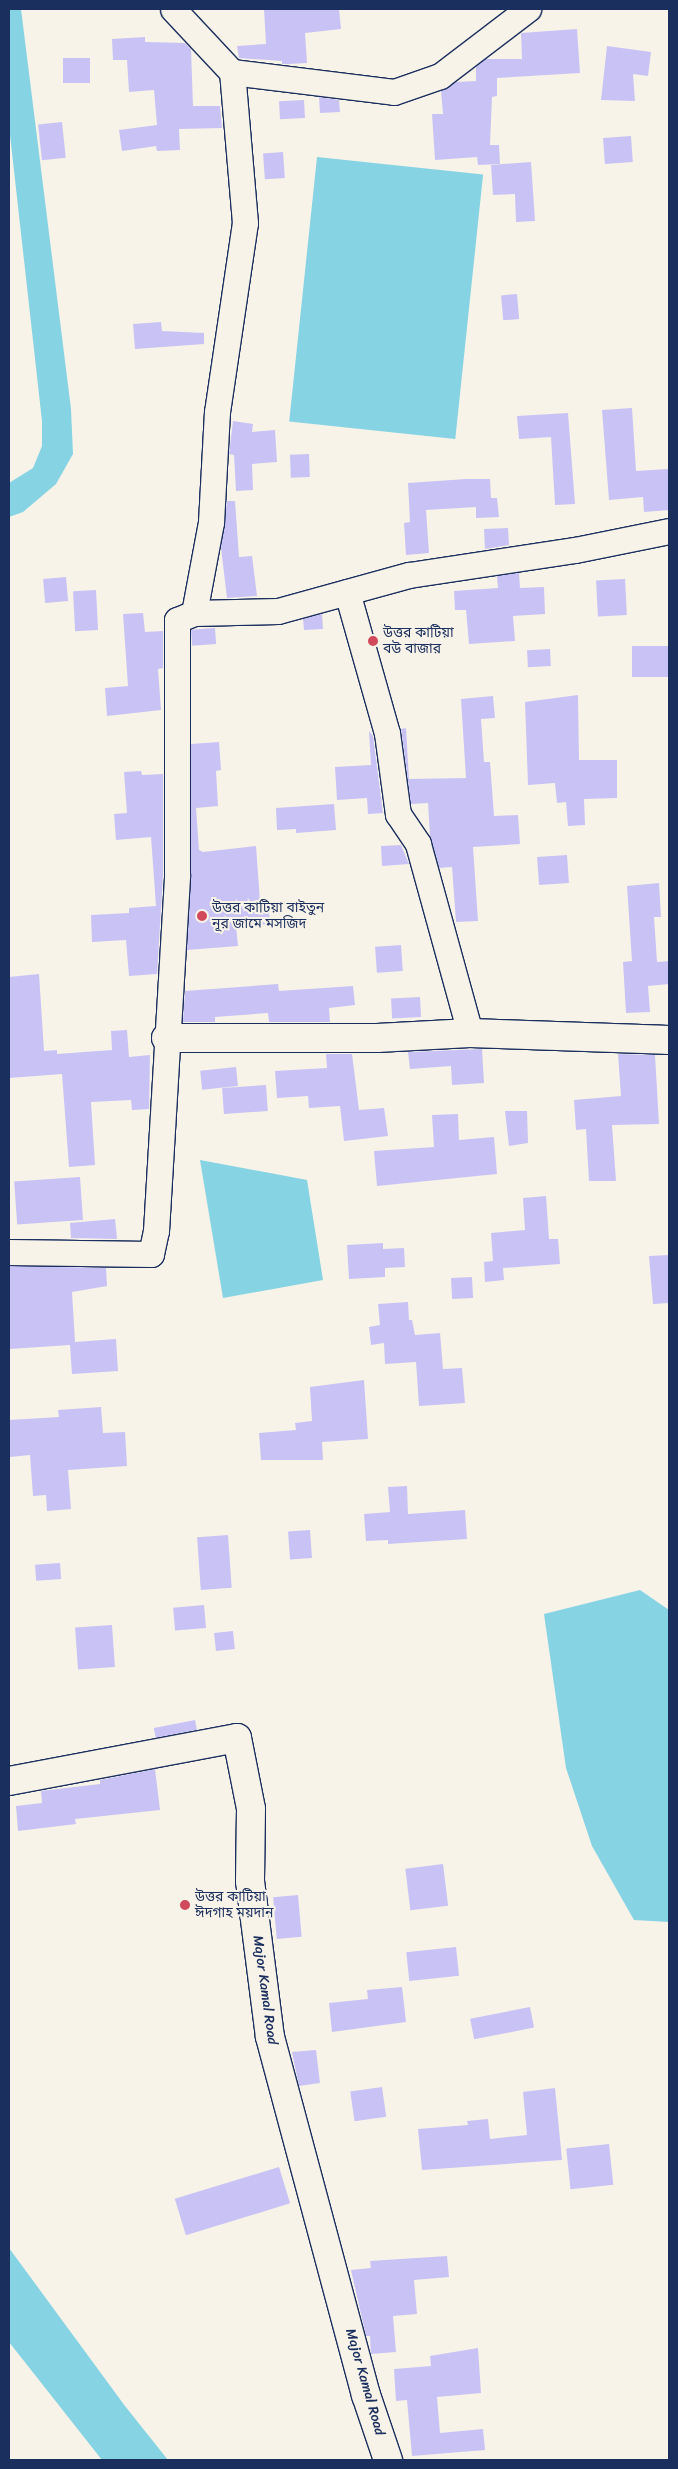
<!DOCTYPE html>
<html>
<head>
<meta charset="utf-8">
<style>
	body { margin:0 }
	#map { position:relative; width:678px; height:2469px; overflow:hidden; background:#f7f3e8; font-family:Sriracha,"Noto Sans Bengali",sans-serif }
	div>[style] { position:absolute }
	.water>* { inset:0; background:#86d3e4; transform-origin:0 0 }
	.building>* { inset:0; background:#c9c3f5; transform-origin:0 0 }
	.roads { filter:drop-shadow(1px 0 #1b2f5e) drop-shadow(-1px 0 #1b2f5e) drop-shadow(0 1px #1b2f5e) drop-shadow(0 -1px #1b2f5e) }
	.minor>* { height:25px; margin:-12.5px; padding:0 12.5px; transform-origin:12.5px; border-radius:12.5px; background:#f7f3e8 }
	.tertiary>* { height:28px; margin:-14px; padding:0 14px; transform-origin:14px; border-radius:14px; background:#f7f3e8 }
	.dots>* { width:14px; height:14px; translate:-50% -50%; box-sizing:border-box; border:2px solid #f7f3e8; border-radius:50% }
	span { translate:-50% -50%; white-space:nowrap; text-align:center; line-height:1.15; -webkit-text-stroke:4px #f7f3e8; paint-order:stroke }
	.poi-label { font-size:14px; color:#1b2f5e }
	.left { translate:0 -50%; text-align:left }
	.street-label { font-size:14px; color:#1b2f5e }
	.frame { position:absolute; inset:0; border:10px solid #1b2f5e; pointer-events:none }
</style>
</head>
<body>
<div id="map">
	<div class="water">
		<i style="clip-path:polygon(9px 9px,21px 9px,71px 409px,73px 454px,56px 484px,23px 512px,9px 517px,9px 483px,33px 468px,42px 446px,42px 421px,9px 126px)"></i>
		<i style="left:317px;top:157px;width:167px;height:266px;rotate:6deg"></i>
		<i style="clip-path:polygon(200px 1160px,307px 1180px,323px 1280px,223px 1298px)"></i>
		<i style="clip-path:polygon(640px 1590px,669px 1610px,669px 1922px,634px 1920px,592px 1846px,566px 1768px,544px 1614px)"></i>
		<i style="clip-path:polygon(9px 2248px,125px 2406px,168px 2460px,102px 2460px,9px 2342px)"></i>
	</div>
	<div class="building">
		<i style="clip-path:polygon(264px 9px,339px 9px,341px 29px,305px 33px,307px 63px,288px 64px,282px 64px,282px 61px,239px 58px,237px 46px,266px 44px)"></i>
		<i style="clip-path:polygon(577px 29px,580px 73px,497px 78px,497px 96px,492px 97px,490px 145px,499px 145px,500px 164px,478px 165px,477px 157px,435px 160px,432px 114px,443px 114px,441px 91px,456px 82px,476px 81px,476px 67px,485px 59px,522px 59px,521px 33px)"></i>
		<i style="clip-path:polygon(145px 37px,145px 42px,185px 43px,191px 49px,193px 106px,220px 106px,222px 128px,179px 129px,180px 150px,157px 151px,156px 146px,122px 151px,119px 130px,157px 125px,154px 90px,129px 92px,127px 60px,113px 60px,112px 39px)"></i>
		<i style="clip-path:polygon(607px 46px,651px 52px,648px 76px,633px 74px,635px 101px,601px 100px)"></i>
		<i style="left:90px;top:58px;width:25px;height:27px;rotate:90deg"></i>
		<i style="clip-path:polygon(319px 97px,339px 100px,340px 112px,320px 113px)"></i>
		<i style="left:304px;top:100px;width:18px;height:25px;rotate:87deg"></i>
		<i style="left:62px;top:122px;width:36px;height:24px;rotate:84deg"></i>
		<i style="left:631px;top:136px;width:26px;height:28px;rotate:86deg"></i>
		<i style="left:283px;top:152px;width:26px;height:20px;rotate:86deg"></i>
		<i style="clip-path:polygon(531px 162px,535px 221px,516px 222px,515px 194px,493px 195px,491px 165px)"></i>
		<i style="left:517px;top:294px;width:25px;height:16px;rotate:85deg"></i>
		<i style="clip-path:polygon(161px 322px,162px 331px,204px 333px,204px 344px,135px 349px,133px 324px)"></i>
		<i style="clip-path:polygon(632px 408px,636px 471px,668px 469px,669px 510px,644px 512px,643px 497px,609px 500px,602px 410px)"></i>
		<i style="clip-path:polygon(568px 413px,575px 504px,555px 505px,551px 437px,519px 439px,517px 416px)"></i>
		<i style="clip-path:polygon(233px 421px,253px 424px,252px 432px,275px 430px,277px 462px,252px 464px,253px 490px,236px 491px,234px 455px,229px 454px)"></i>
		<i style="left:309px;top:454px;width:23px;height:19px;rotate:88deg"></i>
		<i style="clip-path:polygon(466px 479px,490px 479px,491px 498px,497px 498px,499px 517px,476px 518px,476px 507px,426px 510px,429px 553px,406px 555px,404px 523px,410px 522px,408px 483px)"></i>
		<i style="clip-path:polygon(227px 501px,235px 501px,239px 557px,252px 556px,257px 596px,227px 598px,221px 548px)"></i>
		<i style="clip-path:polygon(508px 528px,509px 545px,485px 549px,484px 529px)"></i>
		<i style="clip-path:polygon(519px 573px,520px 588px,544px 587px,545px 614px,513px 616px,515px 641px,469px 644px,466px 610px,455px 610px,454px 591px,498px 588px,497px 576px)"></i>
		<i style="left:66px;top:577px;width:24px;height:23px;rotate:85deg"></i>
		<i style="left:625px;top:579px;width:36px;height:29px;rotate:87deg"></i>
		<i style="left:96px;top:590px;width:40px;height:23px;rotate:87deg"></i>
		<i style="clip-path:polygon(143px 613px,145px 632px,163px 631px,163px 668px,158px 669px,161px 710px,107px 716px,105px 688px,128px 686px,123px 614px)"></i>
		<i style="clip-path:polygon(322px 614px,323px 629px,304px 630px,303px 619px)"></i>
		<i style="left:215px;top:628px;width:16px;height:24px;rotate:86deg"></i>
		<i style="left:669px;top:646px;width:31px;height:37px;rotate:90deg"></i>
		<i style="left:550px;top:649px;width:17px;height:23px;rotate:87deg"></i>
		<i style="clip-path:polygon(578px 695px,579px 760px,617px 760px,617px 798px,584px 799px,585px 825px,568px 826px,566px 802px,557px 803px,555px 783px,528px 785px,525px 702px)"></i>
		<i style="clip-path:polygon(493px 696px,495px 718px,481px 719px,484px 762px,490px 762px,494px 816px,518px 815px,520px 844px,473px 847px,478px 921px,456px 922px,452px 867px,439px 868px,430px 836px,428px 803px,411px 804px,401px 729px,406px 728px,409px 779px,466px 778px,461px 699px)"></i>
		<i style="clip-path:polygon(369px 731px,373px 736px,383px 813px,368px 814px,367px 798px,337px 800px,335px 767px,371px 765px)"></i>
		<i style="clip-path:polygon(219px 742px,221px 770px,216px 771px,218px 806px,196px 808px,199px 850px,203px 852px,256px 846px,260px 901px,268px 900px,270px 924px,236px 926px,238px 946px,187px 950px,191px 875px,191px 744px)"></i>
		<i style="clip-path:polygon(141px 771px,142px 775px,163px 774px,163px 875px,157px 974px,129px 976px,126px 940px,92px 942px,91px 915px,129px 913px,129px 908px,156px 906px,151px 837px,116px 840px,114px 814px,127px 813px,124px 772px)"></i>
		<i style="clip-path:polygon(334px 804px,336px 830px,296px 833px,296px 829px,277px 830px,276px 808px)"></i>
		<i style="clip-path:polygon(401px 845px,409px 864px,382px 866px,381px 846px)"></i>
		<i style="left:567px;top:855px;width:28px;height:30px;rotate:86deg"></i>
		<i style="clip-path:polygon(659px 883px,661px 917px,654px 917px,657px 962px,669px 961px,669px 984px,648px 986px,650px 1012px,626px 1013px,623px 962px,632px 961px,627px 886px)"></i>
		<i style="left:401px;top:945px;width:26px;height:26px;rotate:86deg"></i>
		<i style="clip-path:polygon(39px 974px,44px 1051px,57px 1050px,57px 1054px,112px 1050px,111px 1031px,127px 1030px,129px 1057px,150px 1055px,149px 1109px,132px 1110px,131px 1100px,91px 1102px,95px 1165px,69px 1167px,62px 1074px,9px 1078px,9px 977px)"></i>
		<i style="clip-path:polygon(278px 984px,279px 991px,353px 986px,355px 1005px,329px 1008px,330px 1022px,269px 1022px,268px 1013px,215px 1017px,215px 1022px,183px 1022px,185px 991px)"></i>
		<i style="left:420px;top:997px;width:20px;height:29px;rotate:87deg"></i>
		<i style="clip-path:polygon(482px 1049px,484px 1083px,452px 1085px,451px 1066px,410px 1069px,408px 1052px)"></i>
		<i style="clip-path:polygon(326px 1054px,352px 1054px,359px 1110px,384px 1108px,388px 1136px,344px 1141px,340px 1106px,309px 1108px,308px 1096px,277px 1098px,275px 1071px,327px 1068px)"></i>
		<i style="clip-path:polygon(618px 1054px,655px 1055px,659px 1124px,612px 1125px,616px 1181px,589px 1181px,586px 1129px,576px 1130px,574px 1100px,621px 1096px)"></i>
		<i style="left:236px;top:1067px;width:19px;height:36px;rotate:84deg"></i>
		<i style="left:266px;top:1085px;width:26px;height:44px;rotate:86deg"></i>
		<i style="clip-path:polygon(505px 1111px,527px 1111px,528px 1143px,509px 1146px)"></i>
		<i style="clip-path:polygon(458px 1114px,459px 1140px,494px 1137px,497px 1174px,377px 1186px,374px 1151px,434px 1147px,432px 1115px)"></i>
		<i style="left:80px;top:1177px;width:43px;height:66px;rotate:86deg"></i>
		<i style="clip-path:polygon(546px 1196px,549px 1239px,558px 1239px,560px 1264px,503px 1268px,504px 1280px,485px 1282px,484px 1262px,493px 1261px,491px 1233px,525px 1230px,523px 1198px)"></i>
		<i style="clip-path:polygon(115px 1219px,117px 1239px,71px 1238px,70px 1223px)"></i>
		<i style="clip-path:polygon(383px 1243px,383px 1249px,404px 1248px,405px 1267px,385px 1268px,385px 1277px,349px 1279px,347px 1245px)"></i>
		<i style="clip-path:polygon(669px 1255px,669px 1303px,653px 1304px,649px 1256px)"></i>
		<i style="clip-path:polygon(9px 1266px,106px 1268px,107px 1286px,72px 1292px,75px 1342px,116px 1339px,118px 1371px,72px 1374px,70px 1345px,9px 1349px)"></i>
		<i style="left:472px;top:1277px;width:21px;height:21px;rotate:87deg"></i>
		<i style="clip-path:polygon(408px 1302px,409px 1320px,412px 1320px,415px 1335px,440px 1333px,443px 1369px,462px 1368px,465px 1403px,419px 1406px,416px 1362px,385px 1364px,384px 1343px,371px 1345px,369px 1327px,380px 1325px,378px 1304px)"></i>
		<i style="clip-path:polygon(364px 1380px,368px 1439px,322px 1442px,323px 1460px,261px 1460px,259px 1433px,296px 1430px,295px 1423px,312px 1421px,310px 1387px)"></i>
		<i style="clip-path:polygon(101px 1407px,103px 1433px,125px 1432px,127px 1466px,68px 1470px,71px 1509px,47px 1511px,46px 1495px,33px 1496px,30px 1455px,10px 1457px,9px 1420px,59px 1417px,58px 1410px)"></i>
		<i style="clip-path:polygon(407px 1486px,408px 1514px,465px 1510px,467px 1539px,388px 1544px,388px 1540px,366px 1541px,364px 1514px,390px 1512px,388px 1487px)"></i>
		<i style="left:310px;top:1530px;width:28px;height:22px;rotate:86deg"></i>
		<i style="left:228px;top:1535px;width:53px;height:31px;rotate:86deg"></i>
		<i style="left:60px;top:1563px;width:16px;height:25px;rotate:86deg"></i>
		<i style="left:204px;top:1605px;width:23px;height:31px;rotate:85deg"></i>
		<i style="left:112px;top:1625px;width:42px;height:37px;rotate:86deg"></i>
		<i style="left:233px;top:1631px;width:18px;height:19px;rotate:84deg"></i>
		<i style="left:195px;top:1720px;width:10px;height:42px;rotate:79deg"></i>
		<i style="clip-path:polygon(155px 1769px,160px 1810px,75px 1819px,76px 1824px,18px 1831px,16px 1806px,42px 1803px,41px 1791px,100px 1784px,100px 1780px)"></i>
		<i style="left:443px;top:1864px;width:42px;height:38px;rotate:83deg"></i>
		<i style="left:298px;top:1895px;width:42px;height:25px;rotate:85deg"></i>
		<i style="left:456px;top:1947px;width:29px;height:50px;rotate:84deg"></i>
		<i style="clip-path:polygon(402px 1987px,406px 2022px,332px 2032px,329px 2003px,368px 1999px,367px 1990px)"></i>
		<i style="left:530px;top:2007px;width:21px;height:61px;rotate:79deg"></i>
		<i style="clip-path:polygon(316px 2050px,320px 2083px,299px 2086px,292px 2052px)"></i>
		<i style="left:382px;top:2087px;width:30px;height:32px;rotate:82deg"></i>
		<i style="clip-path:polygon(555px 2088px,562px 2160px,422px 2170px,418px 2129px,468px 2125px,467px 2121px,488px 2119px,490px 2139px,527px 2135px,523px 2092px)"></i>
		<i style="left:609px;top:2144px;width:41px;height:43px;rotate:84deg"></i>
		<i style="left:279px;top:2167px;width:38px;height:109px;rotate:73deg"></i>
		<i style="clip-path:polygon(447px 2256px,449px 2277px,414px 2280px,417px 2314px,393px 2316px,396px 2352px,371px 2354px,370px 2336px,366px 2336px,351px 2270px,371px 2268px,370px 2261px)"></i>
		<i style="clip-path:polygon(478px 2348px,481px 2393px,437px 2397px,440px 2433px,483px 2429px,485px 2450px,412px 2456px,407px 2400px,396px 2401px,394px 2369px,431px 2366px,430px 2356px)"></i>
	</div>
	<div class="roads">
		<div class="minor">
			<i style="left:173px;top:9px;width:86px;rotate:46.9deg"></i>
			<i style="left:347px;top:592px;width:147px;rotate:74.2deg"></i>
			<i style="left:387px;top:733px;width:82px;rotate:82.3deg"></i>
			<i style="left:398px;top:814px;width:36px;rotate:56deg"></i>
			<i style="left:418px;top:844px;width:196px;rotate:74.6deg"></i>
			<i style="left:194px;top:613px;width:93px;rotate:-79.4deg"></i>
			<i style="left:211px;top:522px;width:110px;rotate:-86.9deg"></i>
			<i style="left:217px;top:412px;width:191px;rotate:-81.6deg"></i>
			<i style="left:245px;top:223px;width:152px;rotate:-94.9deg"></i>
			<i style="left:232px;top:72px;width:163px;rotate:7deg"></i>
			<i style="left:394px;top:92px;width:49px;rotate:-19.2deg"></i>
			<i style="left:440px;top:76px;width:111px;rotate:-37.3deg"></i>
			<i style="left:9px;top:1252px;width:142px;rotate:0.8deg"></i>
			<i style="left:151px;top:1254px;width:24px;rotate:-78deg"></i>
			<i style="left:156px;top:1231px;width:357px;rotate:-86.6deg"></i>
			<i style="left:177px;top:875px;width:255px;rotate:-90deg"></i>
			<i style="left:177px;top:620px;width:18px;rotate:-22deg"></i>
			<i style="left:194px;top:613px;width:84px;rotate:-1.4deg"></i>
			<i style="left:278px;top:611px;width:136px;rotate:-15.4deg"></i>
			<i style="left:409px;top:575px;width:168px;rotate:-8.6deg"></i>
			<i style="left:575px;top:550px;width:96px;rotate:-11.4deg"></i>
		</div>
		<div class="tertiary">
			<i style="left:166px;top:1038px;width:211px"></i>
			<i style="left:377px;top:1038px;width:93px;rotate:-3.1deg"></i>
			<i style="left:470px;top:1033px;width:199px;rotate:2deg"></i>
			<i style="left:9px;top:1781px;width:232px;rotate:-10.7deg"></i>
			<i style="left:237px;top:1738px;width:72px;rotate:78.8deg"></i>
			<i style="left:251px;top:1809px;width:72px;rotate:90.8deg"></i>
			<i style="left:250px;top:1881px;width:157px;rotate:82.7deg"></i>
			<i style="left:270px;top:2037px;width:371px;rotate:75deg"></i>
			<i style="left:366px;top:2395px;width:69px;rotate:71.3deg"></i>
		</div>
	</div>
	<div class="dots">
		<i style="left:373px;top:641px;background:#d1495b"></i>
		<i style="left:202px;top:916px;background:#d1495b"></i>
		<i style="left:185px;top:1905px;background:#d1495b"></i>
	</div>
	<div class="poi-label">
		<span class="left" style="left:383px;top:641px">উত্তর কাটিয়া<br>বউ বাজার</span>
		<span class="left" style="left:212px;top:916px">উত্তর কাটিয়া বাইতুন<br>নূর জামে মসজিদ</span>
		<span class="left" style="left:195px;top:1905px">উত্তর কাটিয়া<br>ঈদগাহ ময়দান</span>
	</div>
	<div class="street-label">
		<span style="left:265px;top:1990px;rotate:82deg">Major Kamal Road</span>
		<span style="left:365px;top:2382px;rotate:74deg">Major Kamal Road</span>
	</div>
	<div class="frame"></div>
</div>
</body>
</html>
